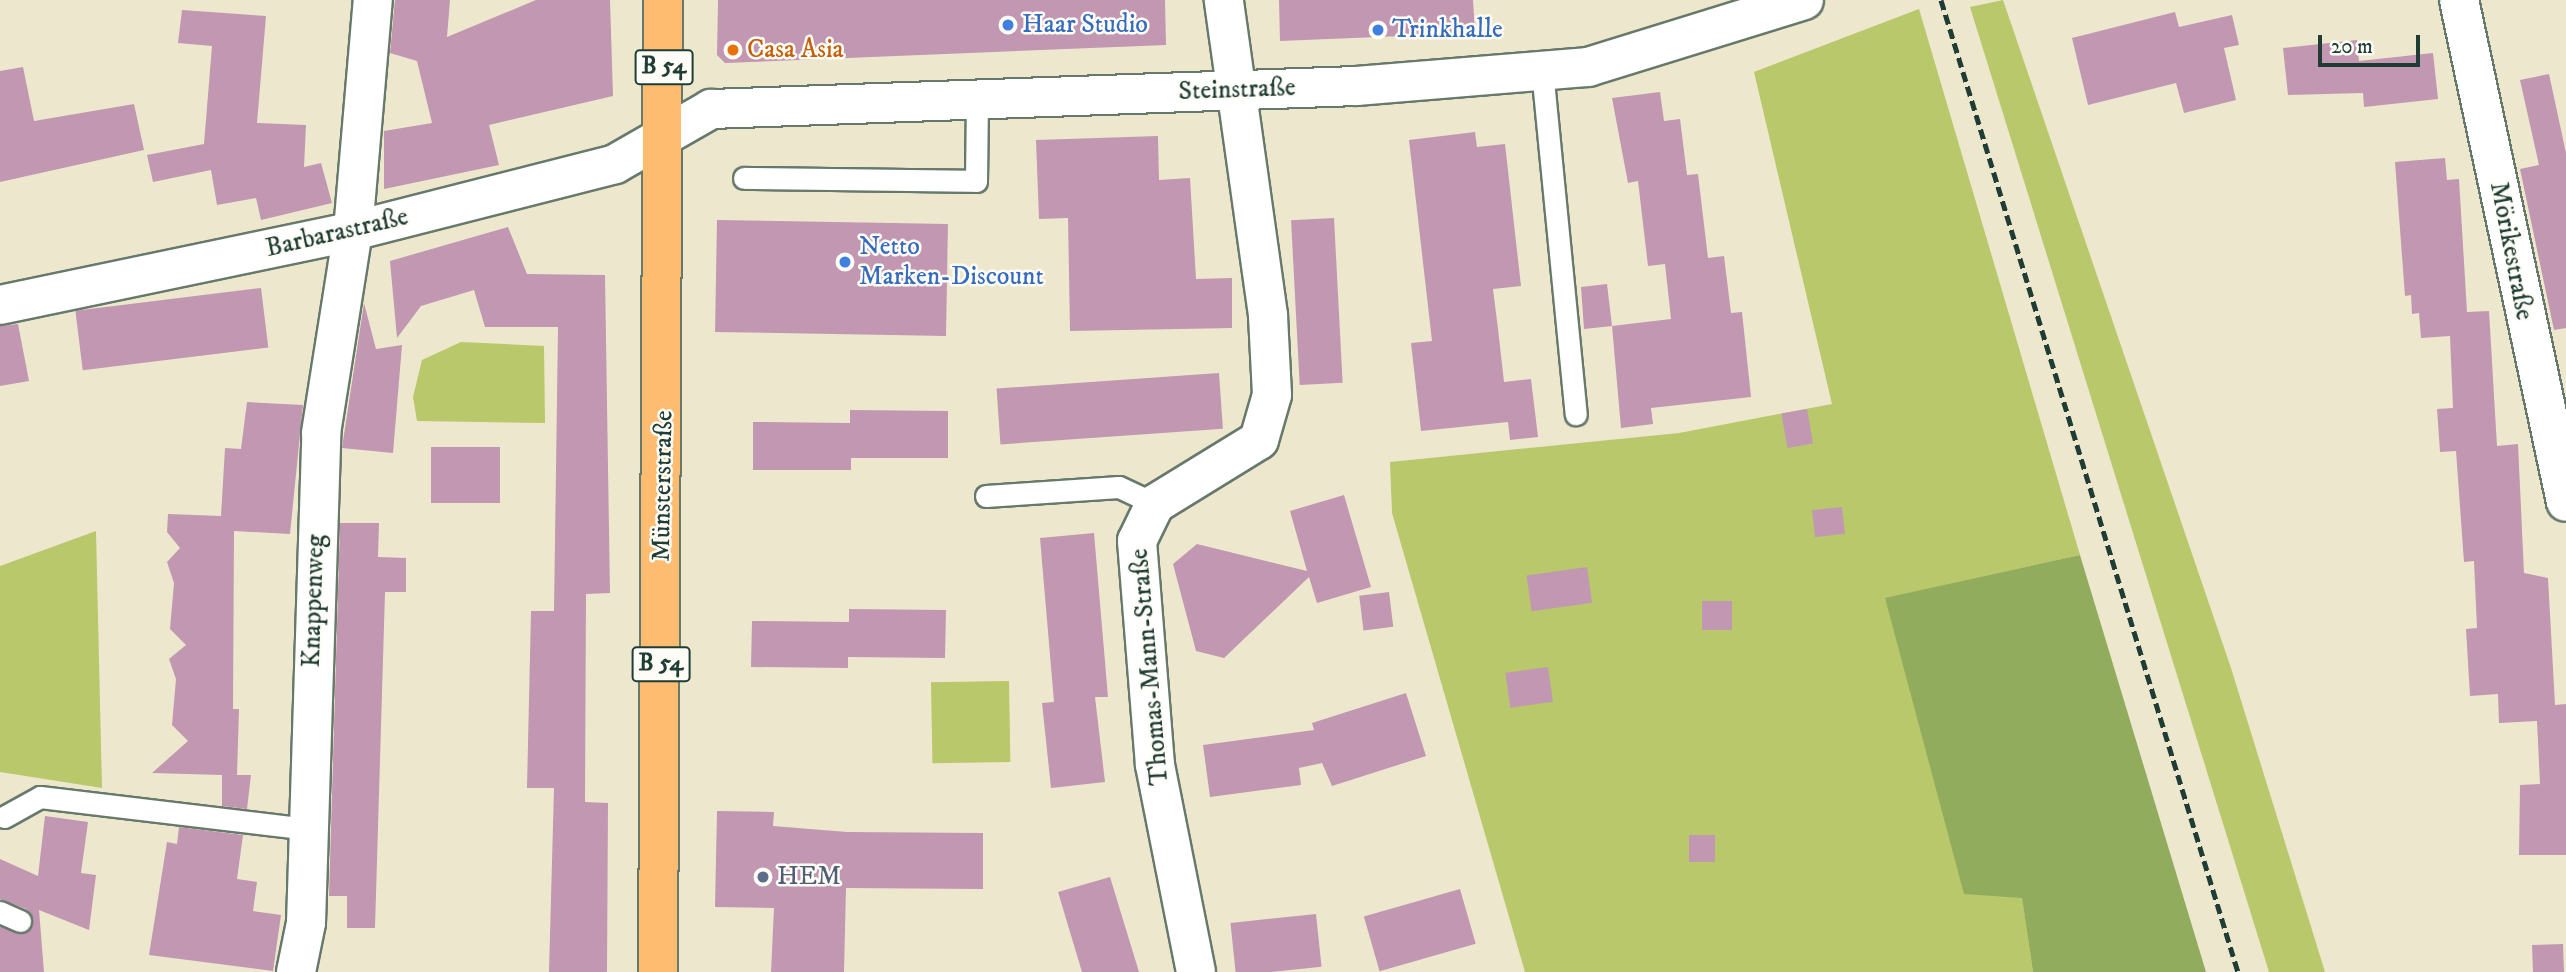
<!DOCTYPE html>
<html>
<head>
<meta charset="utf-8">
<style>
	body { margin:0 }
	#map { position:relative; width:2566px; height:972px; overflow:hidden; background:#ede8cd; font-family:"IM FELL DW Pica",serif }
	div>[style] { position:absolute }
	.green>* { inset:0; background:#b8c86a; transform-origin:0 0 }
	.forest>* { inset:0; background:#92ac5e }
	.building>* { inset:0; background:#c197b2; transform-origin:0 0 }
	.roads { filter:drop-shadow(2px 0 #67796a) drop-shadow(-2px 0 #67796a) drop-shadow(0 2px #67796a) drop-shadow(0 -2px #67796a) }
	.service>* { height:21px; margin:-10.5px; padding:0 10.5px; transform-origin:10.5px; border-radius:10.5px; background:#fff }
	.minor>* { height:38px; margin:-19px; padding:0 19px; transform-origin:19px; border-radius:19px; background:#fff }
	.primary>* { height:38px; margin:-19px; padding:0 19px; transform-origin:19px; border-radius:19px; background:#fdbc6f }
	.rail>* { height:5px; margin-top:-2.5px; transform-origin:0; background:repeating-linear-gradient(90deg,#1f3d34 0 10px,transparent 0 15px) }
	.dots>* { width:19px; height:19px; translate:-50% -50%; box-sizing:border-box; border:4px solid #fdfcf7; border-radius:50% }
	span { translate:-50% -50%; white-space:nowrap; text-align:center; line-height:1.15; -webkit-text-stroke:5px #fdfcf7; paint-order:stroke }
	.shield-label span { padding:2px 5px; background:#fdfcf7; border:2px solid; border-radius:5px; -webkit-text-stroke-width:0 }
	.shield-label { font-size:24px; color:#1f3d34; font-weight:700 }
	.shop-label { font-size:26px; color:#366cbe }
	.left { translate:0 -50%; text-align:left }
	.food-label { font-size:26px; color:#c56008 }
	.street-label { font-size:26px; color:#1f3d34 }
	.service-label { font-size:26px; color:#4e5e75 }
	.scale { position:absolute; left:2318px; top:35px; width:102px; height:32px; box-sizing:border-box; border:4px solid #1f3d34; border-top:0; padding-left:9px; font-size:21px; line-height:24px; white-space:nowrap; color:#1f3d34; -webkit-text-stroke:5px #fdfcf7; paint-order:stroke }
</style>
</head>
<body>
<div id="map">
	<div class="green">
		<i style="clip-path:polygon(2003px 0,2231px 668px,2325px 972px,2269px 972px,1970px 7px)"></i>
		<i style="clip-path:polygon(1919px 9px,2080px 555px,1885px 599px,2022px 897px,2033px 972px,1525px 972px,1392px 513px,1390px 462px,1679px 433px,1832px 404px,1754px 72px)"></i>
		<i style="clip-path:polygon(461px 342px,544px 346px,545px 423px,417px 421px,413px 397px,422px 360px)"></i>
		<i style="clip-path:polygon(96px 531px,102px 788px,0 772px,0 566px)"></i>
		<i style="left:1009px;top:681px;width:81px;height:78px;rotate:89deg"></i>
	</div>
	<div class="forest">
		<i style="clip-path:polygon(2080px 555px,2206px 972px,2033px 972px,2022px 898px,1964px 894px,1885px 598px)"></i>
	</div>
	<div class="building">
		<i style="clip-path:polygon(395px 0,450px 0,447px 37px,536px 0,610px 0,613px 96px,489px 125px,499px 165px,384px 189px,384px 131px,432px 123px,417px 61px,390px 53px)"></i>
		<i style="clip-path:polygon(718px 0,1165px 0,1166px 45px,725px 63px,717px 55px)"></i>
		<i style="clip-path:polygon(1279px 0,1473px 0,1475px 33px,1280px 41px)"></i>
		<i style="clip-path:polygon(182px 10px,266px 16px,257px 123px,306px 125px,304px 167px,321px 163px,332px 203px,261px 220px,256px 198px,217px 205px,211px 170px,153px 182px,147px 155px,204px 144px,212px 46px,178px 43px)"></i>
		<i style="clip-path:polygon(2175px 12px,2179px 27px,2232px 15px,2239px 45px,2224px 48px,2236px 100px,2184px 113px,2176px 83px,2088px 105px,2072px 38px)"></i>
		<i style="clip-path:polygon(2357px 40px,2359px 61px,2433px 53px,2438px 99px,2364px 107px,2363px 93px,2288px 95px,2283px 48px)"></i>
		<i style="clip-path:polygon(23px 67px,34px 121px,134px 104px,144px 150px,0 182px,0 71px)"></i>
		<i style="clip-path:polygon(2549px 74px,2566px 153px,2566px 328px,2554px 330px,2520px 169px,2539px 165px,2520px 80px)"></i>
		<i style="clip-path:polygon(1660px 92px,1664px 121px,1680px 119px,1687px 175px,1698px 174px,1708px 258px,1724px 256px,1731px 313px,1742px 312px,1751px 397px,1651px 408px,1653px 424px,1621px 428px,1612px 326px,1584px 329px,1581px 287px,1607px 284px,1612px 326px,1671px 319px,1665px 264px,1648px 266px,1638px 181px,1628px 183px,1612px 98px)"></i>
		<i style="clip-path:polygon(1475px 132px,1477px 147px,1505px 144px,1521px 286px,1493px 289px,1498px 329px,1504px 382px,1531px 379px,1538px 437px,1510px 440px,1508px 422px,1421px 431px,1411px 343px,1432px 341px,1409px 140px)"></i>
		<i style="clip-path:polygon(1158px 136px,1159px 180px,1190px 178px,1196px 279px,1232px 278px,1232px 328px,1070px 331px,1068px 218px,1039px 219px,1036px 140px)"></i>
		<i style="clip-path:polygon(2445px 158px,2447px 180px,2459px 179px,2467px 312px,2489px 311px,2497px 446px,2518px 444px,2524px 573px,2548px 578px,2555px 705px,2566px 704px,2566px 855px,2519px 855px,2520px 785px,2540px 784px,2537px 721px,2499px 723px,2498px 694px,2470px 696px,2466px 629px,2477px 628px,2474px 561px,2464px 562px,2456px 451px,2440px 452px,2437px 409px,2453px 408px,2450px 336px,2421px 338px,2419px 313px,2412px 314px,2411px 295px,2405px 296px,2395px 162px)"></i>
		<i style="left:1334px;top:218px;width:165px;height:43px;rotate:87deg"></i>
		<i style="left:717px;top:220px;width:231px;height:112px;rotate:1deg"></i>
		<i style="clip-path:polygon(508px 227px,527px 274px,605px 275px,610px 593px,586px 594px,585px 802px,608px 803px,607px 972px,549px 972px,554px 788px,527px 788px,531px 611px,554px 611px,558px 327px,485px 327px,474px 290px,421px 306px,397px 338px,390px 261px)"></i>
		<i style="left:261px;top:288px;width:60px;height:187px;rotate:83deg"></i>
		<i style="clip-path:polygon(364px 303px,376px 349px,402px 345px,393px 453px,342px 448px)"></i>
		<i style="clip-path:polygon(18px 324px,29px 381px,0 386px,0 326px)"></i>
		<i style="left:1219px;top:373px;width:56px;height:223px;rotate:86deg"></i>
		<i style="clip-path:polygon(247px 402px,303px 405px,290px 534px,234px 531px,233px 709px,239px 709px,237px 775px,251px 775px,247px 809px,222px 806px,222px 775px,152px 773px,188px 741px,172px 725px,176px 679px,169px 659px,186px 645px,170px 629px,174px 583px,167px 562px,180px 548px,167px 532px,168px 514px,221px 516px,225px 448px,241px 449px)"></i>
		<i style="left:1807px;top:409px;width:35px;height:26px;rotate:80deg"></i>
		<i style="clip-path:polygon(850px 410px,948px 411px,948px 458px,851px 458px,851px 470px,753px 470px,753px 422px,850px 423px)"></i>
		<i style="left:431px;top:447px;width:69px;height:56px"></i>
		<i style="clip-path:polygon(1344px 495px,1371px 587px,1317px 603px,1309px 577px,1224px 658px,1196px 651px,1173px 564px,1197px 544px,1307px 571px,1290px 511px)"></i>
		<i style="left:1842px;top:507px;width:27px;height:30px;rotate:84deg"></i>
		<i style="clip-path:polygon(340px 523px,379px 523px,378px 557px,406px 558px,406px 592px,385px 592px,375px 928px,347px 928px,347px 896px,329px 896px)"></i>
		<i style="clip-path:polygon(1094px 533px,1108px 697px,1095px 697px,1105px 782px,1051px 788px,1042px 703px,1054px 702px,1040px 538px)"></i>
		<i style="left:1587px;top:567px;width:36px;height:61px;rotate:82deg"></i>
		<i style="left:1389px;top:592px;width:35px;height:30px;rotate:83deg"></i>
		<i style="left:1702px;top:601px;width:30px;height:29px"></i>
		<i style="clip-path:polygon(849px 609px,946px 610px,945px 658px,848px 657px,848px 668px,751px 667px,752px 621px,849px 622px)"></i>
		<i style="left:1548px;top:667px;width:35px;height:43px;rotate:82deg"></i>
		<i style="clip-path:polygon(1406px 693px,1426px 756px,1332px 786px,1322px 763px,1299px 768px,1301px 785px,1210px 797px,1203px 745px,1314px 730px,1312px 723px)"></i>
		<i style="clip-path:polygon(717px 811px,774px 812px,773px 826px,847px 832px,983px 833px,983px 889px,846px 888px,844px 972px,771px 972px,774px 908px,715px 907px)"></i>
		<i style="clip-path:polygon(45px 816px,88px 822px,81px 873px,96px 875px,89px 930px,39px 910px,44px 972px,0 972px,0 926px,22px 934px,33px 920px,26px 909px,0 899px,0 859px,38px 876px)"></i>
		<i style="clip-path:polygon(179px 827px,243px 835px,237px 879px,257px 882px,253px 911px,281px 915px,273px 971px,149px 955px,167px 842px,177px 844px)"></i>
		<i style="left:1689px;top:835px;width:26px;height:27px"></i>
		<i style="clip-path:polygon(1110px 877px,1139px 972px,1082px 972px,1058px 892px)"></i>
		<i style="left:1460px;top:889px;width:57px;height:100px;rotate:74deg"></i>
		<i style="left:1316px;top:914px;width:53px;height:86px;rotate:84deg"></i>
		<i style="left:2563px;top:944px;width:28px;height:31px;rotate:88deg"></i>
	</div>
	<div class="roads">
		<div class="service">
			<i style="left:1542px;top:70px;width:346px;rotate:84.4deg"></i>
			<i style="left:744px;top:178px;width:232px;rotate:0.7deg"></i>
			<i style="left:976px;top:181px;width:82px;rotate:-89.3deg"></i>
			<i style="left:986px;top:496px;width:133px;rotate:-3.9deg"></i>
			<i style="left:1119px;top:487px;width:40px;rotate:25deg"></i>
			<i style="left:4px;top:817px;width:41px;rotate:-29.1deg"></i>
			<i style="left:40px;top:797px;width:269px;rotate:6.8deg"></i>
			<i style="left:0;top:912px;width:22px;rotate:24deg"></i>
		</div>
		<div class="minor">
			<i style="left:2459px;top:0;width:513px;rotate:77.97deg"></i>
			<i style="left:0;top:305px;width:361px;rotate:-11.8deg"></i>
			<i style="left:353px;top:231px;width:270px;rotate:-14.3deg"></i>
			<i style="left:615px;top:164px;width:111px;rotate:-29.8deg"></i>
			<i style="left:711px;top:109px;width:646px;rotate:-2.04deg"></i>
			<i style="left:1357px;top:86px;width:232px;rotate:-4.7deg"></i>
			<i style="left:1588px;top:67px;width:226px;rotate:-17.2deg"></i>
			<i style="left:296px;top:972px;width:50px;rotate:-78.5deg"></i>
			<i style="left:306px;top:923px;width:490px;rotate:-88.2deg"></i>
			<i style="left:321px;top:433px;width:205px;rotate:-81deg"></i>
			<i style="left:353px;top:231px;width:232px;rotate:-85.1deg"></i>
			<i style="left:1196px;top:972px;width:211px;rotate:-101.2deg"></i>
			<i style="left:1155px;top:765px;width:225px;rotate:-94.6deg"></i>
			<i style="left:1137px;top:541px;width:41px;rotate:-64.1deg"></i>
			<i style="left:1155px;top:504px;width:122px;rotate:-31.6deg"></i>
			<i style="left:1259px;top:440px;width:47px;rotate:-73.9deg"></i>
			<i style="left:1272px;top:395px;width:80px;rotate:-92.9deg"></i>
			<i style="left:1268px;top:315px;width:318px;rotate:-98deg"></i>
		</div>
		<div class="primary">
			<i style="left:658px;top:972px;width:972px;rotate:-89.71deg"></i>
		</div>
	</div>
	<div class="rail">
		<i style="left:1941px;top:0;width:1016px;rotate:73.01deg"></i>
	</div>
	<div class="dots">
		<i style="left:1008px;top:25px;background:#3f7fe0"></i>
		<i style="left:1378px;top:30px;background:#3f7fe0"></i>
		<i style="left:733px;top:50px;background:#e8710a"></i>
		<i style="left:845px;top:262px;background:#3f7fe0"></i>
		<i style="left:763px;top:877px;background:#5c6f8a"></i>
	</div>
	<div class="shield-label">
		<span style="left:664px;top:67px">B 54</span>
		<span style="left:661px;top:664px">B 54</span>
	</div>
	<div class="shop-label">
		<span class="left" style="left:1022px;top:25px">Haar Studio</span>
		<span class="left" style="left:1392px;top:30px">Trinkhalle</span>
		<span class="left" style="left:859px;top:262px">Netto<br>Marken-Discount</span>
	</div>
	<div class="food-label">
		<span class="left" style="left:747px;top:50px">Casa Asia</span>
	</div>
	<div class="street-label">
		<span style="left:1237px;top:90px;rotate:-2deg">Steinstraße</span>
		<span style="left:337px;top:233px;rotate:-13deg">Barbarastraße</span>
		<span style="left:2511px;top:251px;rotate:79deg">Mörikestraße</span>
		<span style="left:663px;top:486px;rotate:-89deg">Münsterstraße</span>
		<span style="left:314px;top:601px;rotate:-88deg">Knappenweg</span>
		<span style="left:1150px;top:667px;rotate:-95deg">Thomas-Mann-Straße</span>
	</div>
	<div class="service-label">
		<span class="left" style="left:777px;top:877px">HEM</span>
	</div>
	<div class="scale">20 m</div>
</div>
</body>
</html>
